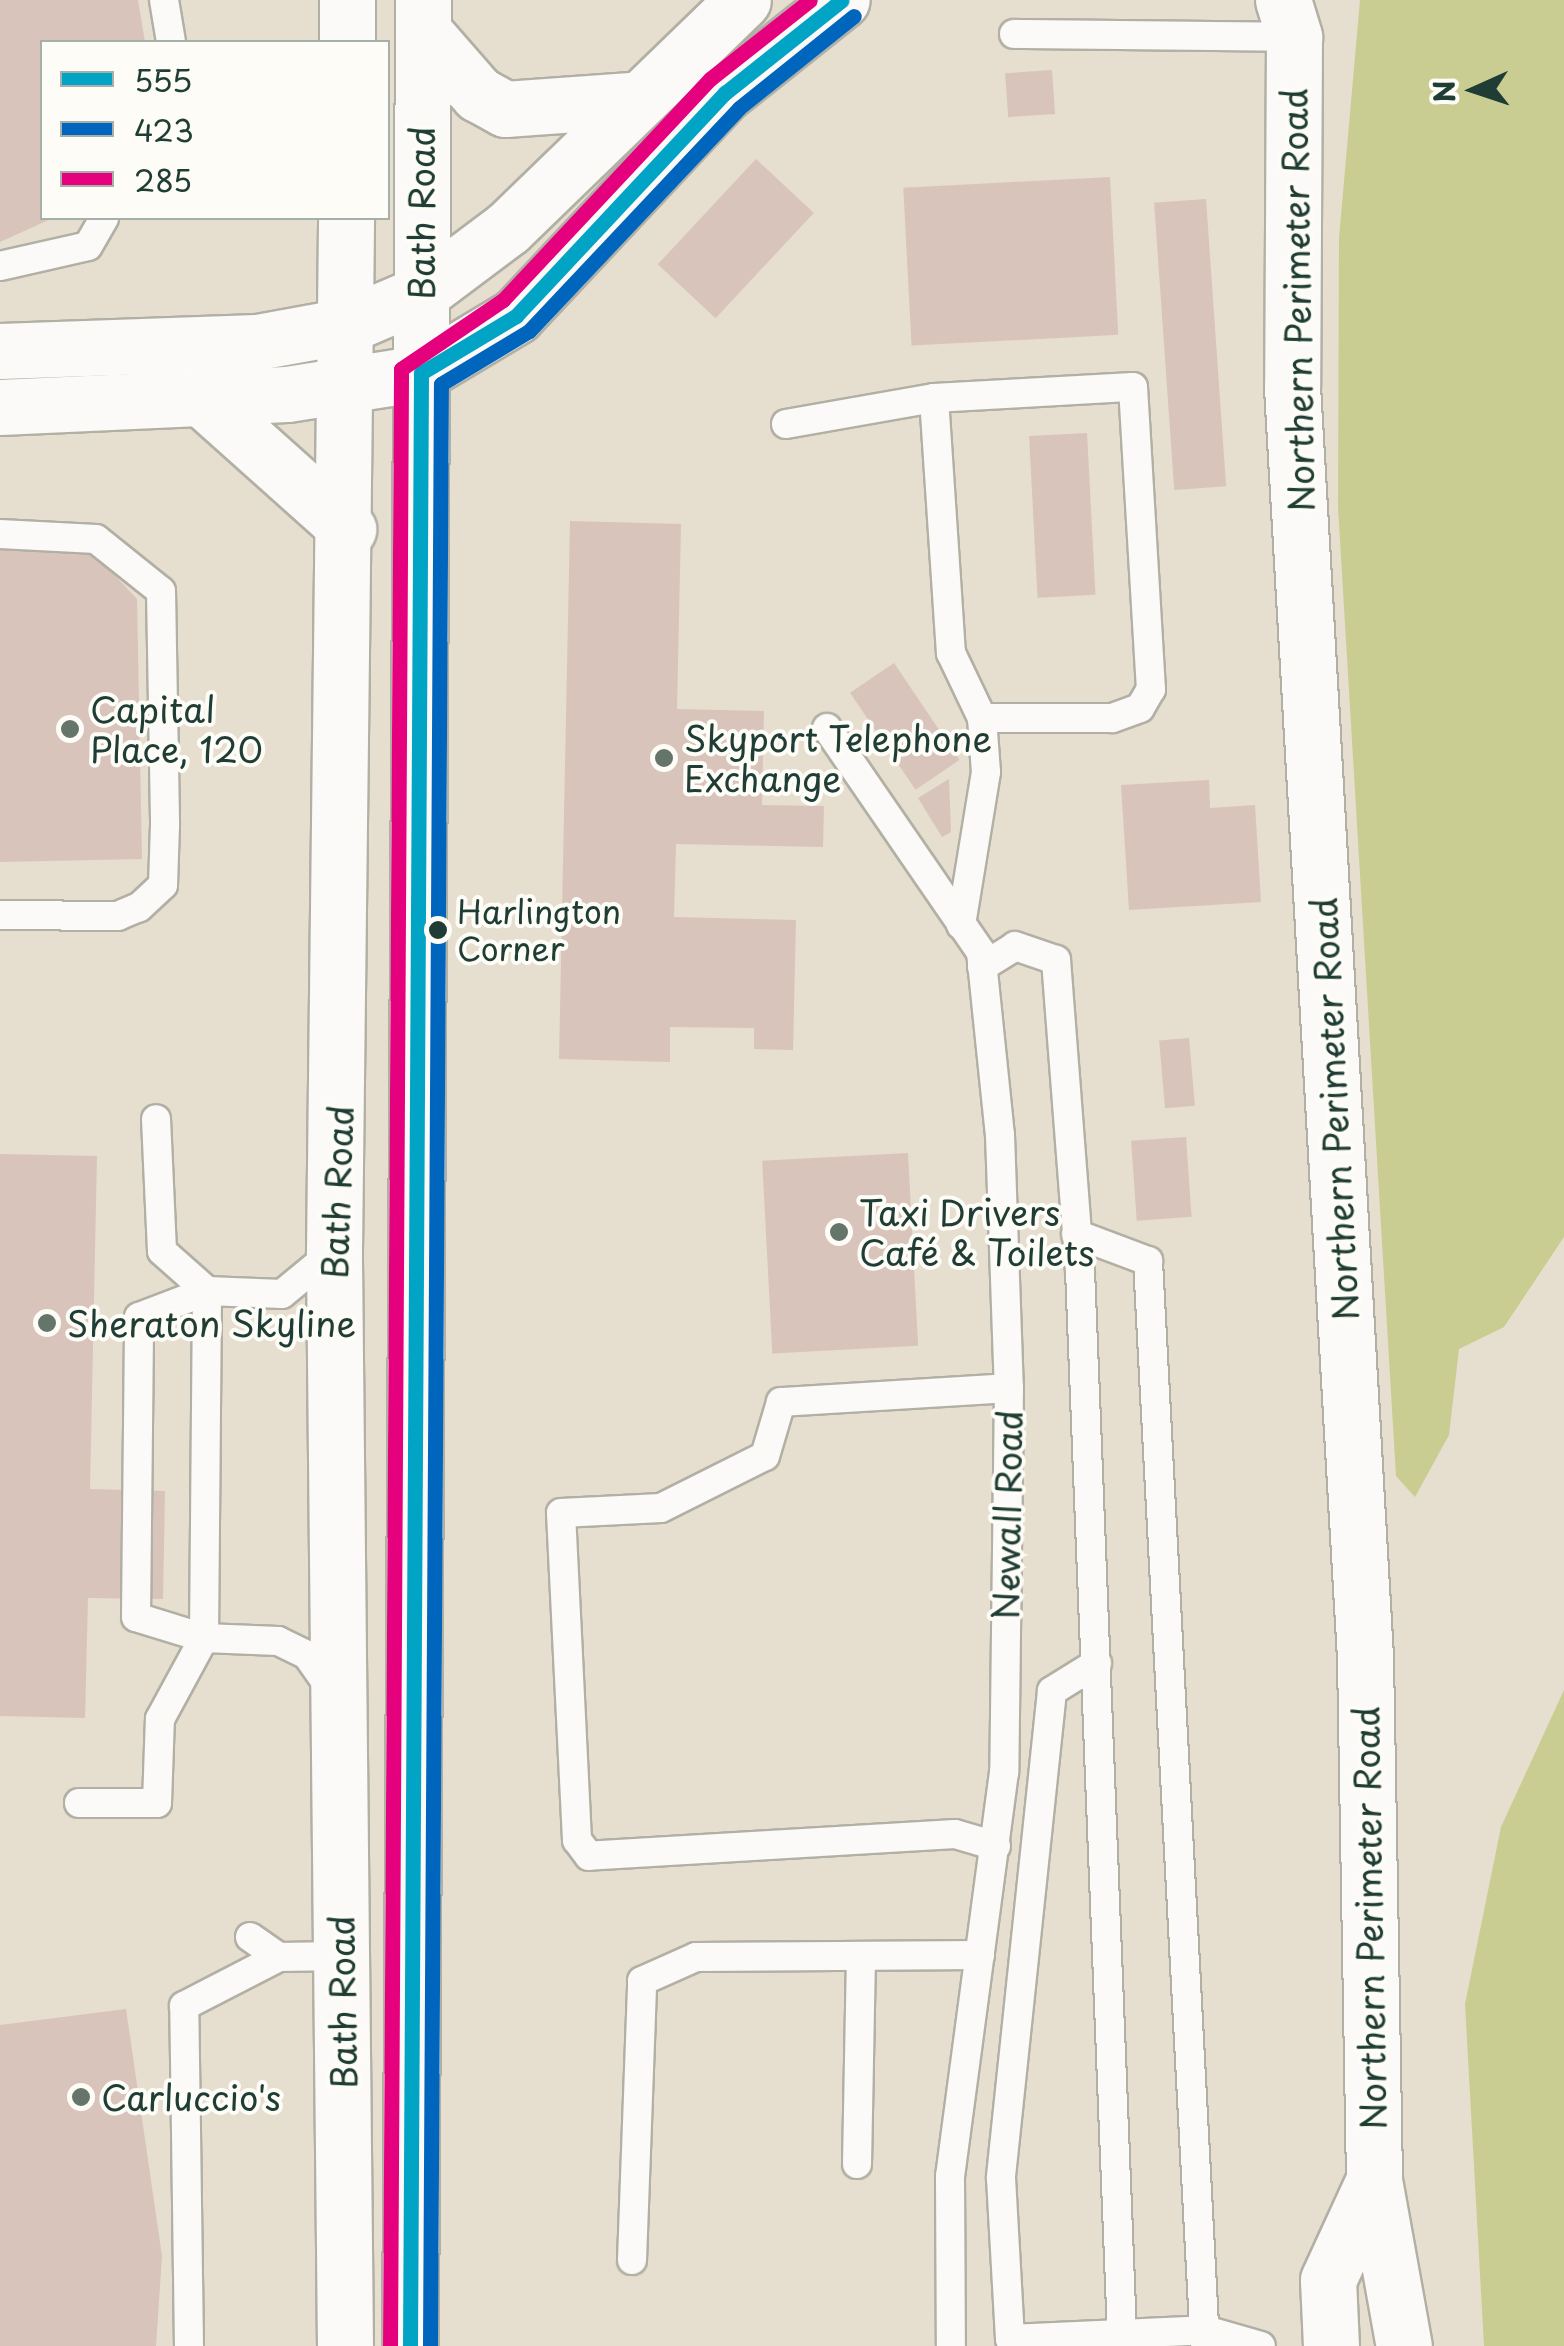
<!DOCTYPE html>
<html>
<head>
<meta charset="utf-8">
<style>
	body { margin:0 }
	#map { position:relative; width:1564px; height:2346px; overflow:hidden; background:#e6dece; font-family:"Playpen Sans",sans-serif }
	div>[style] { position:absolute }
	.green>* { inset:0; background:#c9cd92 }
	.building>* { inset:0; background:#d8c4bb; transform-origin:0 0 }
	.roads { filter:drop-shadow(2px 0 #b2b0a4) drop-shadow(-2px 0 #b2b0a4) drop-shadow(0 2px #b2b0a4) drop-shadow(0 -2px #b2b0a4) }
	.lane>* { height:28px; margin:-14px; padding:0 14px; transform-origin:14px; border-radius:14px; background:#fbfaf8 }
	.secondary>* { height:55px; margin:-27.5px; padding:0 27.5px; transform-origin:27.5px; border-radius:27.5px; background:#fbfaf8 }
	.primary>* { height:55px; margin:-27.5px; padding:0 27.5px; transform-origin:27.5px; border-radius:27.5px; background:#fbfaf8 }
	.highway>* { height:55px; margin:-27.5px; padding:0 27.5px; transform-origin:27.5px; border-radius:27.5px; background:#fbfaf8 }
	.bus-1>* { height:15px; margin:-7.5px; padding:0 7.5px; transform-origin:7.5px; border-radius:7.5px; background:#02a4c6 }
	.bus-2>* { height:15px; margin:-7.5px; padding:0 7.5px; transform-origin:7.5px; border-radius:7.5px; background:#0065bd }
	.bus-3>* { height:15px; margin:-7.5px; padding:0 7.5px; transform-origin:7.5px; border-radius:7.5px; background:#e5007d }
	.dots>* { width:28px; height:28px; translate:-50% -50%; box-sizing:border-box; border:5px solid #fdfcf7; border-radius:50% }
	span { translate:-50% -50%; white-space:nowrap; text-align:center; line-height:1.15; -webkit-text-stroke:8px #fdfcf7; paint-order:stroke }
	.bus-label { font-size:32px; color:#1f3d34 }
	.left { translate:0 -50%; text-align:left }
	.street-label { font-size:35px; color:#1f3d34 }
	.poi-label { font-size:35px; color:#1f3d34 }
	.legend { position:absolute; left:40px; top:40px; width:350px; height:180px; box-sizing:border-box; background:#fdfcf7; border:2px solid #a4b0a9; margin:0; padding:12px 18px; list-style:none; font-size:30px; color:#1f3d34 }
	.legend li { display:flex; align-items:center; gap:20px; height:50px }
	.legend b { width:50px; border:2px solid #a4b0a9 }
	.north { position:absolute; left:1424px; top:40px; width:100px; height:100px; -webkit-text-stroke:8px #fdfcf7; paint-order:stroke; rotate:267deg; font-size:28px; font-weight:700; line-height:40px; text-align:center; color:#1f3d34 }
	.north::after { content:''; display:block; margin:auto; width:35px; height:45px; background:#1f3d34; clip-path:polygon(50% 0,100% 100%,50% 72%,0 100%) }
</style>
</head>
<body>
<div id="map">
	<div class="green">
		<i style="clip-path:polygon(1360px 0,1564px 0,1564px 1237px,1504px 1327px,1459px 1349px,1449px 1435px,1415px 1497px,1396px 1476px,1338px 507px,1339px 238px)"></i>
		<i style="clip-path:polygon(1564px 1690px,1564px 2346px,1484px 2346px,1465px 2004px,1501px 1827px)"></i>
	</div>
	<div class="building">
		<i style="clip-path:polygon(0 0,138px 0,145px 42px,42px 42px,42px 218px,53px 218px,0 242px)"></i>
		<i style="left:1052px;top:70px;width:44px;height:47px;rotate:86deg"></i>
		<i style="left:756px;top:159px;width:79px;height:144px;rotate:43deg"></i>
		<i style="left:1110px;top:177px;width:158px;height:207px;rotate:87deg"></i>
		<i style="left:1206px;top:199px;width:288px;height:52px;rotate:86deg"></i>
		<i style="left:1087px;top:433px;width:162px;height:58px;rotate:87deg"></i>
		<i style="clip-path:polygon(570px 521px,681px 524px,677px 709px,764px 711px,762px 805px,824px 806px,823px 847px,676px 844px,674px 917px,796px 920px,793px 1050px,754px 1049px,754px 1028px,670px 1027px,670px 1062px,559px 1059px)"></i>
		<i style="clip-path:polygon(89px 548px,137px 599px,142px 859px,0 862px,0 550px)"></i>
		<i style="left:894px;top:663px;width:117px;height:53px;rotate:56deg"></i>
		<i style="clip-path:polygon(949px 779px,951px 832px,942px 837px,918px 798px)"></i>
		<i style="clip-path:polygon(1209px 780px,1210px 808px,1255px 805px,1261px 902px,1129px 910px,1121px 785px)"></i>
		<i style="left:1189px;top:1038px;width:68px;height:30px;rotate:85deg"></i>
		<i style="left:1186px;top:1137px;width:80px;height:55px;rotate:86deg"></i>
		<i style="left:908px;top:1153px;width:193px;height:146px;rotate:87deg"></i>
		<i style="clip-path:polygon(0 1154px,97px 1156px,90px 1489px,165px 1491px,163px 1599px,88px 1598px,85px 1718px,0 1716px)"></i>
		<i style="clip-path:polygon(126px 2009px,162px 2256px,156px 2346px,0 2346px,0 2025px)"></i>
	</div>
	<div class="roads">
		<div class="lane">
			<i style="left:164px;top:0;width:43px;rotate:80.5deg"></i>
			<i style="left:1014px;top:34px;width:280px;rotate:0.6deg"></i>
			<i style="left:0;top:266px;width:90px;rotate:-12.8deg"></i>
			<i style="left:88px;top:246px;width:32px;rotate:-60deg"></i>
			<i style="left:934px;top:398px;width:199px;rotate:-3.2deg"></i>
			<i style="left:1133px;top:387px;width:303px;rotate:86.6deg"></i>
			<i style="left:1151px;top:689px;width:22px;rotate:120deg"></i>
			<i style="left:1140px;top:708px;width:30px;rotate:160deg"></i>
			<i style="left:1112px;top:718px;width:130px;rotate:180deg"></i>
			<i style="left:786px;top:424px;width:150px;rotate:-10deg"></i>
			<i style="left:934px;top:398px;width:256px;rotate:86.2deg"></i>
			<i style="left:951px;top:653px;width:72px;rotate:64.5deg"></i>
			<i style="left:982px;top:718px;width:54px;rotate:85.8deg"></i>
			<i style="left:986px;top:772px;width:155px;rotate:99.3deg"></i>
			<i style="left:0;top:534px;width:96px;rotate:3deg"></i>
			<i style="left:96px;top:539px;width:83px;rotate:38.7deg"></i>
			<i style="left:161px;top:591px;width:234px;rotate:89deg"></i>
			<i style="left:165px;top:825px;width:60px;rotate:91.9deg"></i>
			<i style="left:163px;top:885px;width:33px;rotate:137deg"></i>
			<i style="left:139px;top:907px;width:23px;rotate:157deg"></i>
			<i style="left:118px;top:916px;width:118px;rotate:-179.5deg"></i>
			<i style="left:827px;top:728px;width:272px;rotate:55.5deg"></i>
			<i style="left:981px;top:952px;width:184px;rotate:84.1deg"></i>
			<i style="left:1000px;top:1135px;width:253px;rotate:88deg"></i>
			<i style="left:1009px;top:1388px;width:384px;rotate:90.7deg"></i>
			<i style="left:1004px;top:1772px;width:408px;rotate:97.6deg"></i>
			<i style="left:950px;top:2176px;width:170px;rotate:89.7deg"></i>
			<i style="left:982px;top:967px;width:39px;rotate:-32deg"></i>
			<i style="left:1015px;top:946px;width:43px;rotate:18.9deg"></i>
			<i style="left:1056px;top:960px;width:311px;rotate:85.6deg"></i>
			<i style="left:1080px;top:1270px;width:1064px;rotate:87.74deg"></i>
			<i style="left:1076px;top:1234px;width:77px;rotate:20.6deg"></i>
			<i style="left:1148px;top:1261px;width:1086px;rotate:86.99deg"></i>
			<i style="left:1097px;top:1663px;width:53px;rotate:148.1deg"></i>
			<i style="left:1052px;top:1691px;width:490px;rotate:96deg"></i>
			<i style="left:1001px;top:2178px;width:161px;rotate:86.8deg"></i>
			<i style="left:1010px;top:2339px;width:195px;rotate:-2.6deg"></i>
			<i style="left:1205px;top:2330px;width:58px;rotate:15.9deg"></i>
			<i style="left:333px;top:1692px;width:45px;rotate:-125.1deg"></i>
			<i style="left:307px;top:1655px;width:32px;rotate:-154deg"></i>
			<i style="left:278px;top:1641px;width:74px;rotate:-177.7deg"></i>
			<i style="left:204px;top:1638px;width:71px;rotate:-162.8deg"></i>
			<i style="left:136px;top:1617px;width:300px;rotate:-89.4deg"></i>
			<i style="left:139px;top:1317px;width:73px;rotate:-20.9deg"></i>
			<i style="left:207px;top:1291px;width:75px;rotate:2.3deg"></i>
			<i style="left:282px;top:1294px;width:66px;rotate:-39.5deg"></i>
			<i style="left:79px;top:1803px;width:78px"></i>
			<i style="left:157px;top:1803px;width:84px;rotate:-88deg"></i>
			<i style="left:160px;top:1719px;width:92px;rotate:-61.5deg"></i>
			<i style="left:204px;top:1638px;width:347px;rotate:-89.5deg"></i>
			<i style="left:207px;top:1291px;width:60px;rotate:-138.4deg"></i>
			<i style="left:162px;top:1251px;width:132px;rotate:-92.6deg"></i>
			<i style="left:996px;top:1846px;width:43px;rotate:-163.7deg"></i>
			<i style="left:955px;top:1834px;width:367px;rotate:176.6deg"></i>
			<i style="left:589px;top:1856px;width:20px;rotate:-127deg"></i>
			<i style="left:577px;top:1840px;width:327px;rotate:-92.8deg"></i>
			<i style="left:561px;top:1513px;width:100px;rotate:-2.9deg"></i>
			<i style="left:661px;top:1508px;width:116px;rotate:-26.6deg"></i>
			<i style="left:765px;top:1456px;width:56px;rotate:-73.5deg"></i>
			<i style="left:781px;top:1402px;width:228px;rotate:-3.5deg"></i>
			<i style="left:250px;top:1937px;width:35px;rotate:35deg"></i>
			<i style="left:279px;top:1957px;width:62px;rotate:-0.9deg"></i>
			<i style="left:857px;top:2164px;width:208px;rotate:-88.9deg"></i>
			<i style="left:632px;top:2260px;width:279px;rotate:-87.9deg"></i>
			<i style="left:642px;top:1981px;width:59px;rotate:-24deg"></i>
			<i style="left:696px;top:1957px;width:284px;rotate:-0.4deg"></i>
			<i style="left:189px;top:2346px;width:340px;rotate:-90.8deg"></i>
			<i style="left:184px;top:2006px;width:107px;rotate:-27.3deg"></i>
		</div>
		<div class="secondary">
			<i style="left:1283px;top:0;width:39px;rotate:73deg"></i>
			<i style="left:1294px;top:37px;width:350px;rotate:90.3deg"></i>
			<i style="left:1292px;top:387px;width:1273px;rotate:86.71deg"></i>
			<i style="left:1365px;top:1658px;width:522px;rotate:89.01deg"></i>
			<i style="left:1374px;top:2180px;width:169px;rotate:79.8deg"></i>
			<i style="left:423px;top:31px;width:84px;rotate:48.9deg"></i>
			<i style="left:478px;top:94px;width:31px;rotate:29deg"></i>
			<i style="left:505px;top:109px;width:126px;rotate:-4.1deg"></i>
			<i style="left:420px;top:294px;width:110px;rotate:-36.9deg"></i>
			<i style="left:508px;top:228px;width:327px;rotate:-44.1deg"></i>
			<i style="left:421px;top:373px;width:111px;rotate:-31deg"></i>
			<i style="left:516px;top:316px;width:306px;rotate:-46.9deg"></i>
			<i style="left:725px;top:93px;width:149px;rotate:-38.5deg"></i>
			<i style="left:1331px;top:2346px;width:66px;rotate:-92.6deg"></i>
			<i style="left:1328px;top:2280px;width:110px;rotate:-65.3deg"></i>
		</div>
		<div class="primary">
			<i style="left:0;top:351px;width:257px;rotate:-2deg"></i>
			<i style="left:257px;top:342px;width:89px;rotate:-10.3deg"></i>
			<i style="left:345px;top:326px;width:82px;rotate:-23.1deg"></i>
			<i style="left:197px;top:394px;width:203px;rotate:41.8deg"></i>
			<i style="left:0;top:407px;width:287px;rotate:-2.6deg"></i>
			<i style="left:287px;top:394px;width:136px;rotate:-8.9deg"></i>
		</div>
		<div class="highway">
			<i style="left:347px;top:42px;width:42px;rotate:-90deg"></i>
			<i style="left:345px;top:2346px;width:1095px;rotate:-90.58deg"></i>
			<i style="left:334px;top:1251px;width:1033px;rotate:-89.33deg"></i>
			<i style="left:410px;top:2346px;width:2346px;rotate:-89.68deg"></i>
		</div>
	</div>
	<div class="bus-1">
		<i style="left:410px;top:2346px;width:1973px;rotate:-89.68deg"></i>
		<i style="left:421px;top:373px;width:111px;rotate:-31deg"></i>
		<i style="left:516px;top:316px;width:306px;rotate:-46.9deg"></i>
		<i style="left:725px;top:93px;width:149px;rotate:-38.5deg"></i>
	</div>
	<div class="bus-2">
		<i style="left:430px;top:2346px;width:1962px;rotate:-89.68deg"></i>
		<i style="left:441px;top:384px;width:103px;rotate:-31.1deg"></i>
		<i style="left:529px;top:331px;width:306px;rotate:-46.7deg"></i>
		<i style="left:739px;top:108px;width:147px;rotate:-38.7deg"></i>
	</div>
	<div class="bus-3">
		<i style="left:390px;top:2346px;width:1977px;rotate:-89.68deg"></i>
		<i style="left:401px;top:369px;width:123px;rotate:-34.1deg"></i>
		<i style="left:503px;top:300px;width:303px;rotate:-46.9deg"></i>
		<i style="left:710px;top:79px;width:127px;rotate:-38.3deg"></i>
	</div>
	<div class="dots">
		<i style="left:70px;top:729px;background:#65756a"></i>
		<i style="left:664px;top:758px;background:#65756a"></i>
		<i style="left:438px;top:930px;background:#1f3d34"></i>
		<i style="left:839px;top:1232px;background:#65756a"></i>
		<i style="left:47px;top:1323px;background:#65756a"></i>
		<i style="left:81px;top:2097px;background:#65756a"></i>
	</div>
	<div class="bus-label">
		<span class="left" style="left:457px;top:930px">Harlington<br>Corner</span>
	</div>
	<div class="street-label">
		<span style="left:421px;top:213px;rotate:-90deg">Bath Road</span>
		<span style="left:1297px;top:300px;rotate:-91deg">Northern Perimeter Road</span>
		<span style="left:1334px;top:1109px;rotate:-93deg">Northern Perimeter Road</span>
		<span style="left:337px;top:1192px;rotate:-88deg">Bath Road</span>
		<span style="left:1007px;top:1515px;rotate:-89deg">Newall Road</span>
		<span style="left:1369px;top:1918px;rotate:-91deg">Northern Perimeter Road</span>
		<span style="left:342px;top:2002px;rotate:-91deg">Bath Road</span>
	</div>
	<div class="poi-label">
		<span class="left" style="left:90px;top:729px">Capital<br>Place, 120</span>
		<span class="left" style="left:684px;top:758px">Skyport Telephone<br>Exchange</span>
		<span class="left" style="left:859px;top:1232px">Taxi Drivers<br>Café &amp; Toilets</span>
		<span class="left" style="left:67px;top:1323px">Sheraton Skyline</span>
		<span class="left" style="left:101px;top:2097px">Carluccio's</span>
	</div>
	<ul class="legend">
	<li><b style="height:12px;background:#02a4c6"></b>555</li>
	<li><b style="height:12px;background:#0065bd"></b>423</li>
	<li><b style="height:12px;background:#e5007d"></b>285</li>
	</ul>
	<div class="north">N</div>
</div>
</body>
</html>
